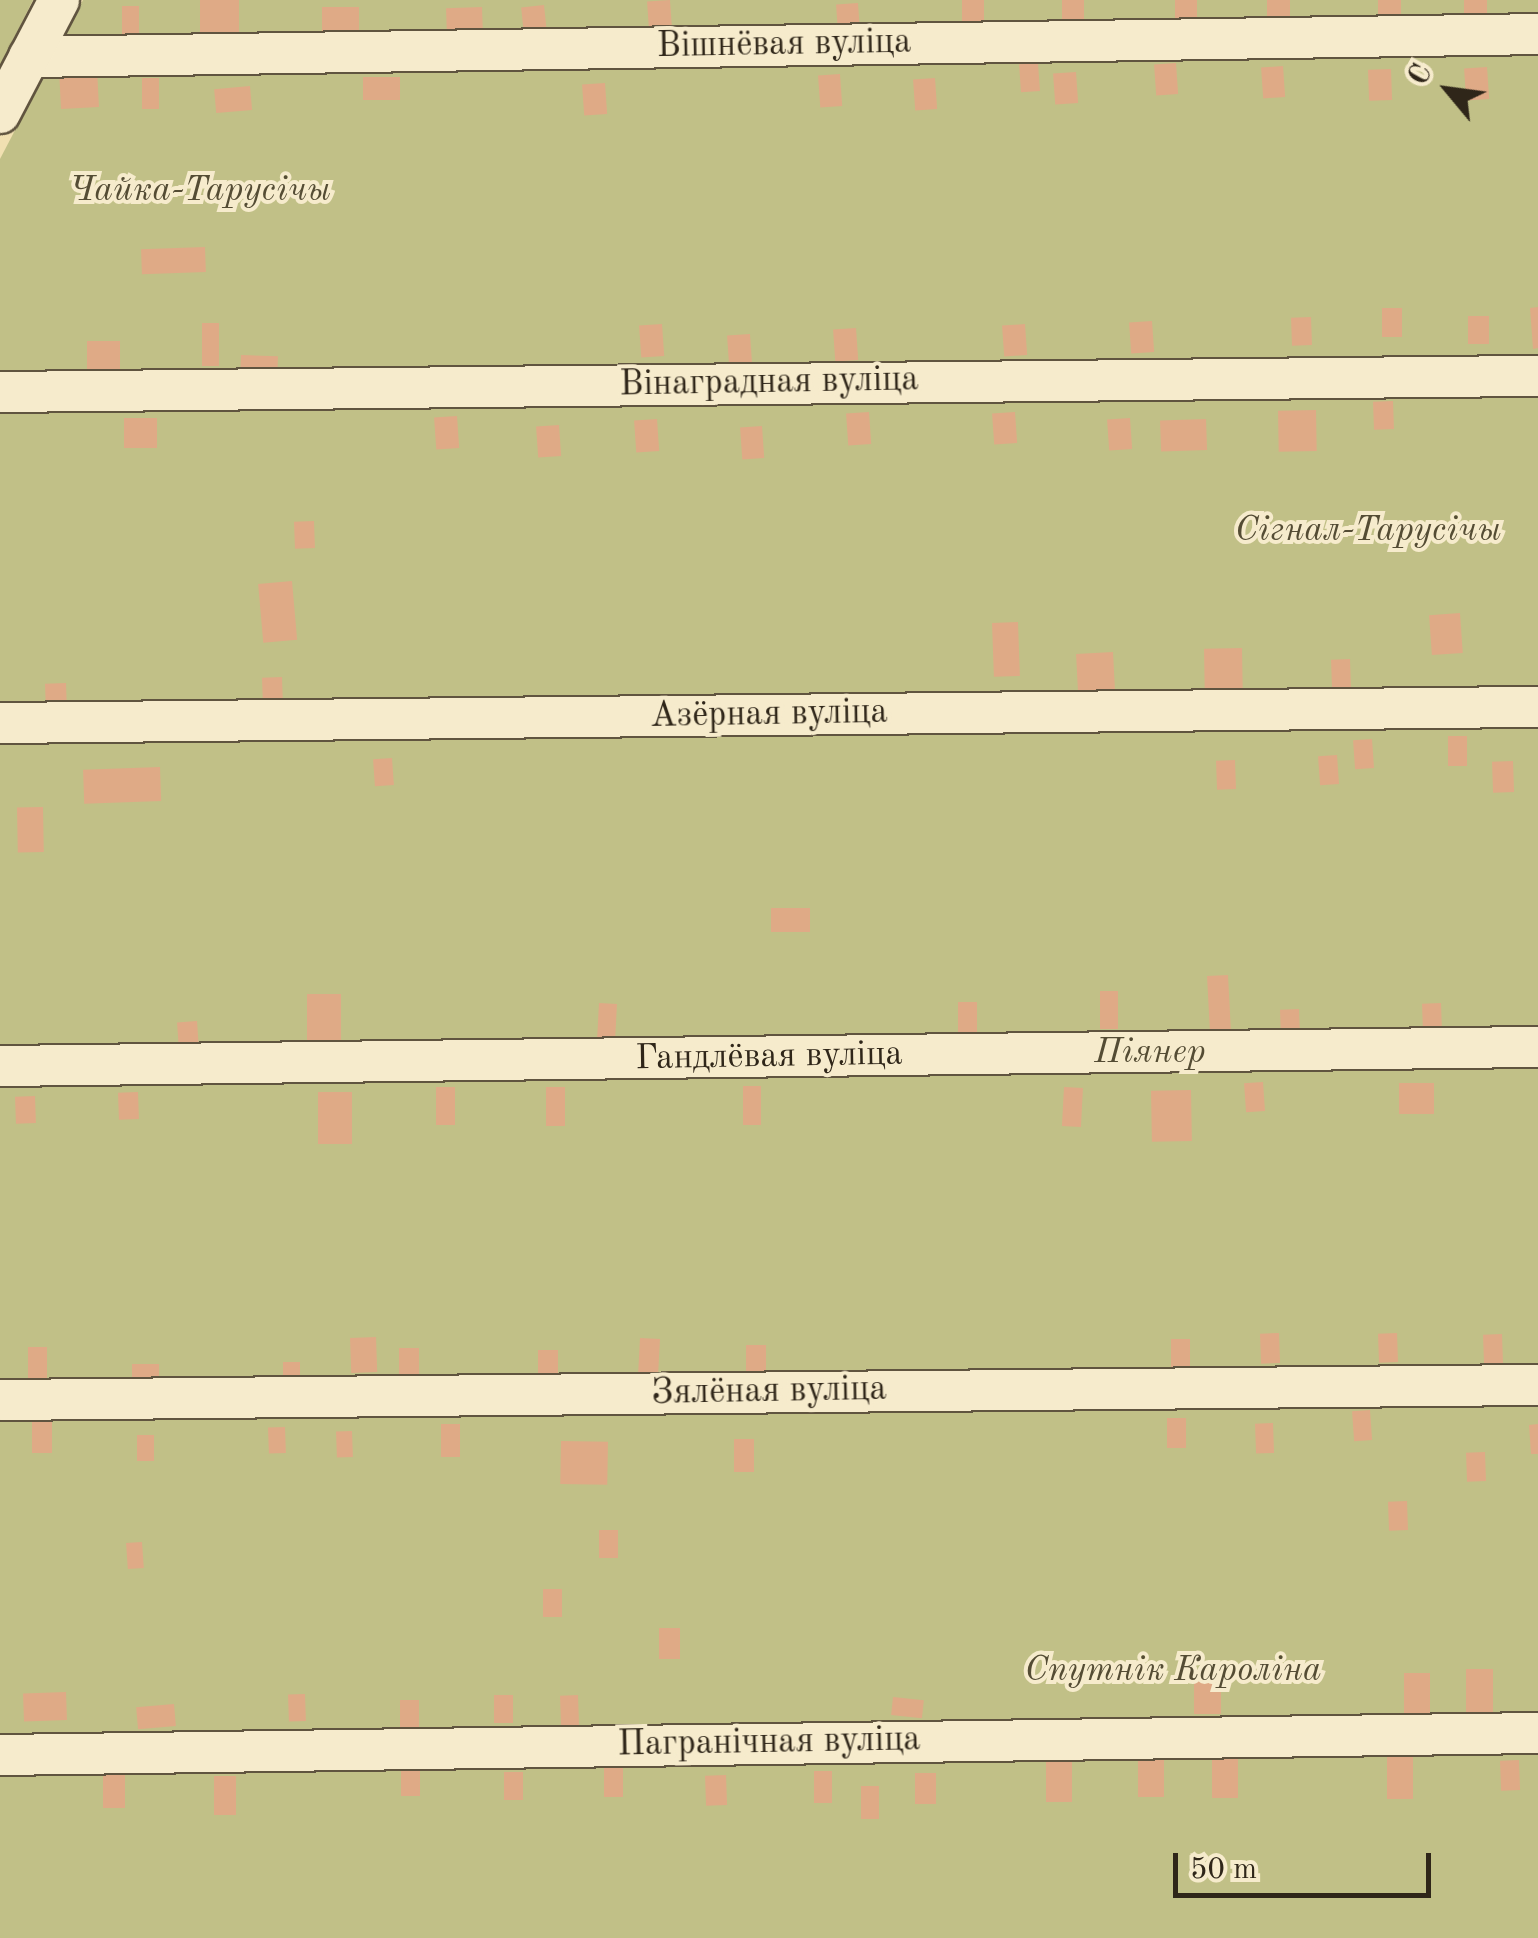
<!DOCTYPE html>
<html>
<head>
<meta charset="utf-8">
<style>
	body { margin:0 }
	#map { position:relative; width:1538px; height:1938px; overflow:hidden; background:#f1e0b1; font-family:"Old Standard TT",serif }
	div>[style] { position:absolute }
	.green>* { inset:0; background:#c1c087 }
	.building>* { inset:0; background:#dfaa86; transform-origin:0 0 }
	.roads { filter:drop-shadow(2px 0 #60543f) drop-shadow(-2px 0 #60543f) drop-shadow(0 2px #60543f) drop-shadow(0 -2px #60543f) }
	.minor>* { height:40px; margin:-20px; padding:0 20px; transform-origin:20px; border-radius:20px; background:#f6ebcc }
	span { translate:-50% -50%; white-space:nowrap; text-align:center; line-height:1.15; -webkit-text-stroke:8px #f6ebcc; paint-order:stroke }
	.street-label { font-size:35px; color:#2f2619 }
	.park-label { font-size:35px; color:#544c34; font-style:italic }
	.north { position:absolute; left:1398px; top:40px; width:100px; height:100px; -webkit-text-stroke:8px #f6ebcc; paint-order:stroke; rotate:299deg; font-size:28px; font-weight:700; line-height:40px; text-align:center; color:#2f2619 }
	.north::after { content:''; display:block; margin:auto; width:35px; height:45px; background:#2f2619; clip-path:polygon(50% 0,100% 100%,50% 72%,0 100%) }
	.scale { position:absolute; left:1173px; top:1853px; width:258px; height:45px; box-sizing:border-box; border:5px solid #2f2619; border-top:0; padding-left:12px; font-size:30px; line-height:35px; white-space:nowrap; color:#2f2619; -webkit-text-stroke:8px #f6ebcc; paint-order:stroke }
</style>
</head>
<body>
<div id="map">
	<div class="green">
		<i style="clip-path:polygon(0 0,33px 0,0 66px)"></i>
		<i style="clip-path:polygon(83px 0,1538px 0,1538px 1938px,0 1938px,0 159px)"></i>
	</div>
	<div class="building">
		<i style="left:200px;top:0;width:39px;height:35px"></i>
		<i style="left:670px;top:0;width:31px;height:23px;rotate:86deg"></i>
		<i style="left:962px;top:0;width:22px;height:30px"></i>
		<i style="left:1062px;top:0;width:22px;height:26px"></i>
		<i style="left:1175px;top:0;width:22px;height:21px"></i>
		<i style="left:1267px;top:0;width:23px;height:23px"></i>
		<i style="left:1378px;top:0;width:23px;height:20px"></i>
		<i style="left:1464px;top:0;width:23px;height:16px"></i>
		<i style="left:858px;top:3px;width:31px;height:22px;rotate:86deg"></i>
		<i style="left:544px;top:5px;width:31px;height:23px;rotate:84deg"></i>
		<i style="left:122px;top:6px;width:17px;height:31px"></i>
		<i style="left:359px;top:7px;width:24px;height:37px;rotate:90deg"></i>
		<i style="left:482px;top:7px;width:23px;height:36px;rotate:88deg"></i>
		<i style="left:1038px;top:63px;width:28px;height:19px;rotate:86deg"></i>
		<i style="left:1176px;top:63px;width:31px;height:22px;rotate:86deg"></i>
		<i style="left:1283px;top:66px;width:31px;height:22px;rotate:86deg"></i>
		<i style="left:1487px;top:67px;width:32px;height:23px;rotate:86deg"></i>
		<i style="left:97px;top:69px;width:38px;height:38px;rotate:87deg"></i>
		<i style="left:1391px;top:69px;width:31px;height:23px;rotate:88deg"></i>
		<i style="left:1076px;top:72px;width:31px;height:23px;rotate:86deg"></i>
		<i style="left:840px;top:74px;width:32px;height:22px;rotate:86deg"></i>
		<i style="left:400px;top:77px;width:23px;height:37px;rotate:90deg"></i>
		<i style="left:142px;top:78px;width:17px;height:31px"></i>
		<i style="left:935px;top:78px;width:31px;height:22px;rotate:86deg"></i>
		<i style="left:605px;top:83px;width:31px;height:23px;rotate:86deg"></i>
		<i style="left:250px;top:86px;width:24px;height:36px;rotate:85deg"></i>
		<i style="left:205px;top:247px;width:25px;height:64px;rotate:88deg"></i>
		<i style="clip-path:polygon(1538px 307px,1538px 348px,1533px 349px,1530px 308px)"></i>
		<i style="left:1382px;top:308px;width:20px;height:29px"></i>
		<i style="left:1489px;top:316px;width:28px;height:21px;rotate:90deg"></i>
		<i style="left:1311px;top:317px;width:28px;height:20px;rotate:88deg"></i>
		<i style="left:1152px;top:321px;width:31px;height:23px;rotate:86deg"></i>
		<i style="left:202px;top:323px;width:17px;height:43px"></i>
		<i style="left:662px;top:324px;width:32px;height:23px;rotate:86deg"></i>
		<i style="left:1025px;top:324px;width:31px;height:23px;rotate:86deg"></i>
		<i style="left:856px;top:328px;width:32px;height:23px;rotate:86deg"></i>
		<i style="left:750px;top:334px;width:32px;height:23px;rotate:86deg"></i>
		<i style="left:120px;top:341px;width:30px;height:33px;rotate:90deg"></i>
		<i style="left:241px;top:355px;width:37px;height:22px;rotate:2deg"></i>
		<i style="left:1393px;top:401px;width:28px;height:20px;rotate:88deg"></i>
		<i style="left:1316px;top:410px;width:41px;height:38px;rotate:89deg"></i>
		<i style="left:869px;top:412px;width:32px;height:23px;rotate:86deg"></i>
		<i style="left:1015px;top:412px;width:31px;height:23px;rotate:86deg"></i>
		<i style="left:457px;top:416px;width:32px;height:23px;rotate:86deg"></i>
		<i style="left:157px;top:418px;width:30px;height:33px;rotate:90deg"></i>
		<i style="left:1130px;top:418px;width:31px;height:23px;rotate:86deg"></i>
		<i style="left:657px;top:419px;width:32px;height:23px;rotate:86deg"></i>
		<i style="left:1206px;top:419px;width:31px;height:46px;rotate:88deg"></i>
		<i style="left:559px;top:425px;width:31px;height:23px;rotate:86deg"></i>
		<i style="left:762px;top:426px;width:32px;height:22px;rotate:86deg"></i>
		<i style="left:314px;top:521px;width:27px;height:20px;rotate:88deg"></i>
		<i style="left:292px;top:581px;width:59px;height:34px;rotate:85deg"></i>
		<i style="left:1460px;top:613px;width:40px;height:31px;rotate:86deg"></i>
		<i style="left:1018px;top:622px;width:54px;height:26px;rotate:88deg"></i>
		<i style="left:1242px;top:648px;width:41px;height:38px;rotate:89deg"></i>
		<i style="left:1113px;top:652px;width:41px;height:37px;rotate:87deg"></i>
		<i style="left:1350px;top:659px;width:29px;height:19px;rotate:88deg"></i>
		<i style="left:282px;top:677px;width:27px;height:20px;rotate:88deg"></i>
		<i style="left:66px;top:683px;width:24px;height:21px;rotate:88deg"></i>
		<i style="left:1448px;top:736px;width:19px;height:30px"></i>
		<i style="left:1372px;top:739px;width:29px;height:19px;rotate:86deg"></i>
		<i style="left:1337px;top:755px;width:29px;height:19px;rotate:86deg"></i>
		<i style="left:392px;top:758px;width:27px;height:19px;rotate:86deg"></i>
		<i style="left:1235px;top:760px;width:29px;height:19px;rotate:88deg"></i>
		<i style="left:1513px;top:761px;width:31px;height:21px;rotate:88deg"></i>
		<i style="left:160px;top:767px;width:34px;height:77px;rotate:88deg"></i>
		<i style="left:43px;top:807px;width:45px;height:26px;rotate:89deg"></i>
		<i style="left:810px;top:908px;width:24px;height:39px;rotate:90deg"></i>
		<i style="left:1228px;top:975px;width:63px;height:21px;rotate:87deg"></i>
		<i style="left:1100px;top:991px;width:18px;height:38px"></i>
		<i style="left:307px;top:994px;width:34px;height:51px"></i>
		<i style="left:958px;top:1002px;width:19px;height:38px"></i>
		<i style="left:599px;top:1003px;width:18px;height:41px;rotate:3deg"></i>
		<i style="left:1441px;top:1003px;width:29px;height:19px;rotate:88deg"></i>
		<i style="left:1299px;top:1009px;width:29px;height:19px;rotate:88deg"></i>
		<i style="left:197px;top:1021px;width:27px;height:20px;rotate:86deg"></i>
		<i style="left:1263px;top:1082px;width:29px;height:19px;rotate:86deg"></i>
		<i style="left:1434px;top:1083px;width:31px;height:35px;rotate:90deg"></i>
		<i style="left:743px;top:1086px;width:18px;height:39px"></i>
		<i style="left:436px;top:1087px;width:19px;height:38px"></i>
		<i style="left:546px;top:1087px;width:19px;height:39px"></i>
		<i style="left:1064px;top:1087px;width:19px;height:39px;rotate:3deg"></i>
		<i style="left:1191px;top:1090px;width:51px;height:40px;rotate:89deg"></i>
		<i style="left:138px;top:1092px;width:27px;height:20px;rotate:88deg"></i>
		<i style="left:318px;top:1092px;width:34px;height:52px"></i>
		<i style="left:35px;top:1096px;width:27px;height:20px;rotate:88deg"></i>
		<i style="left:1279px;top:1333px;width:30px;height:19px;rotate:88deg"></i>
		<i style="left:1397px;top:1333px;width:29px;height:19px;rotate:88deg"></i>
		<i style="left:1502px;top:1334px;width:30px;height:19px;rotate:88deg"></i>
		<i style="left:376px;top:1337px;width:35px;height:26px;rotate:88deg"></i>
		<i style="left:640px;top:1338px;width:20px;height:34px;rotate:3deg"></i>
		<i style="left:1171px;top:1339px;width:19px;height:29px"></i>
		<i style="left:746px;top:1345px;width:20px;height:33px"></i>
		<i style="left:28px;top:1347px;width:19px;height:33px"></i>
		<i style="left:399px;top:1348px;width:20px;height:33px"></i>
		<i style="left:538px;top:1350px;width:20px;height:33px"></i>
		<i style="left:300px;top:1362px;width:26px;height:17px;rotate:90deg"></i>
		<i style="left:132px;top:1364px;width:27px;height:16px"></i>
		<i style="left:1370px;top:1410px;width:30px;height:18px;rotate:86deg"></i>
		<i style="left:1167px;top:1418px;width:19px;height:30px"></i>
		<i style="left:32px;top:1420px;width:20px;height:33px"></i>
		<i style="left:1273px;top:1423px;width:30px;height:18px;rotate:88deg"></i>
		<i style="left:441px;top:1424px;width:19px;height:33px"></i>
		<i style="clip-path:polygon(1538px 1424px,1538px 1454px,1531px 1454px,1529px 1425px)"></i>
		<i style="left:285px;top:1427px;width:26px;height:17px;rotate:88deg"></i>
		<i style="left:352px;top:1431px;width:26px;height:16px;rotate:88deg"></i>
		<i style="left:154px;top:1435px;width:26px;height:17px;rotate:90deg"></i>
		<i style="left:734px;top:1439px;width:20px;height:33px"></i>
		<i style="left:561px;top:1441px;width:47px;height:43px;rotate:1deg"></i>
		<i style="left:1485px;top:1452px;width:29px;height:19px;rotate:88deg"></i>
		<i style="left:1407px;top:1501px;width:29px;height:19px;rotate:88deg"></i>
		<i style="left:599px;top:1530px;width:19px;height:28px"></i>
		<i style="left:142px;top:1542px;width:26px;height:16px;rotate:86deg"></i>
		<i style="left:543px;top:1589px;width:19px;height:28px"></i>
		<i style="left:659px;top:1628px;width:21px;height:31px"></i>
		<i style="left:1466px;top:1669px;width:27px;height:43px"></i>
		<i style="left:1194px;top:1671px;width:27px;height:43px"></i>
		<i style="left:1404px;top:1673px;width:26px;height:43px"></i>
		<i style="left:66px;top:1692px;width:28px;height:43px;rotate:88deg"></i>
		<i style="left:305px;top:1694px;width:27px;height:17px;rotate:88deg"></i>
		<i style="left:494px;top:1695px;width:19px;height:28px"></i>
		<i style="left:578px;top:1695px;width:33px;height:18px;rotate:88deg"></i>
		<i style="left:893px;top:1697px;width:31px;height:18px;rotate:6deg"></i>
		<i style="left:400px;top:1700px;width:19px;height:28px"></i>
		<i style="left:174px;top:1704px;width:22px;height:38px;rotate:85deg"></i>
		<i style="left:1138px;top:1754px;width:26px;height:43px"></i>
		<i style="left:1212px;top:1755px;width:26px;height:43px"></i>
		<i style="left:1387px;top:1756px;width:26px;height:43px"></i>
		<i style="left:1046px;top:1759px;width:26px;height:43px"></i>
		<i style="left:1519px;top:1760px;width:30px;height:19px;rotate:88deg"></i>
		<i style="left:420px;top:1768px;width:28px;height:19px;rotate:90deg"></i>
		<i style="left:604px;top:1768px;width:19px;height:29px"></i>
		<i style="left:103px;top:1770px;width:22px;height:38px"></i>
		<i style="left:814px;top:1771px;width:18px;height:32px"></i>
		<i style="left:504px;top:1772px;width:19px;height:28px"></i>
		<i style="left:936px;top:1773px;width:31px;height:21px;rotate:90deg"></i>
		<i style="left:726px;top:1775px;width:30px;height:21px;rotate:88deg"></i>
		<i style="left:214px;top:1776px;width:22px;height:39px"></i>
		<i style="left:861px;top:1786px;width:18px;height:33px"></i>
	</div>
	<div class="roads">
		<div class="minor">
			<i style="left:29px;top:57px;width:1509px;rotate:-0.87deg"></i>
			<i style="left:0;top:113px;width:127px;rotate:-62.4deg"></i>
			<i style="left:0;top:392px;width:1538px;rotate:-0.6deg"></i>
			<i style="left:0;top:723px;width:1538px;rotate:-0.6deg"></i>
			<i style="left:0;top:1066px;width:1538px;rotate:-0.71deg"></i>
			<i style="left:0;top:1400px;width:1538px;rotate:-0.56deg"></i>
			<i style="left:0;top:1755px;width:1538px;rotate:-0.82deg"></i>
		</div>
	</div>
	<div class="street-label">
		<span style="left:784px;top:45px;rotate:-1deg">Вішнёвая вуліца</span>
		<span style="left:769px;top:383px;rotate:-1deg">Вінаградная вуліца</span>
		<span style="left:769px;top:715px;rotate:-1deg">Азёрная вуліца</span>
		<span style="left:769px;top:1057px;rotate:-1deg">Гандлёвая вуліца</span>
		<span style="left:769px;top:1392px;rotate:-1deg">Зялёная вуліца</span>
		<span style="left:769px;top:1743px;rotate:-1deg">Пагранічная вуліца</span>
	</div>
	<div class="park-label">
		<span style="left:200px;top:191px">Чайка-Тарусічы</span>
		<span style="left:1368px;top:531px">Сігнал-Тарусічы</span>
		<span style="left:1150px;top:1053px">Піянер</span>
		<span style="left:1173px;top:1671px">Спутнік Кароліна</span>
	</div>
	<div class="north">С</div>
	<div class="scale">50 m</div>
</div>
</body>
</html>
